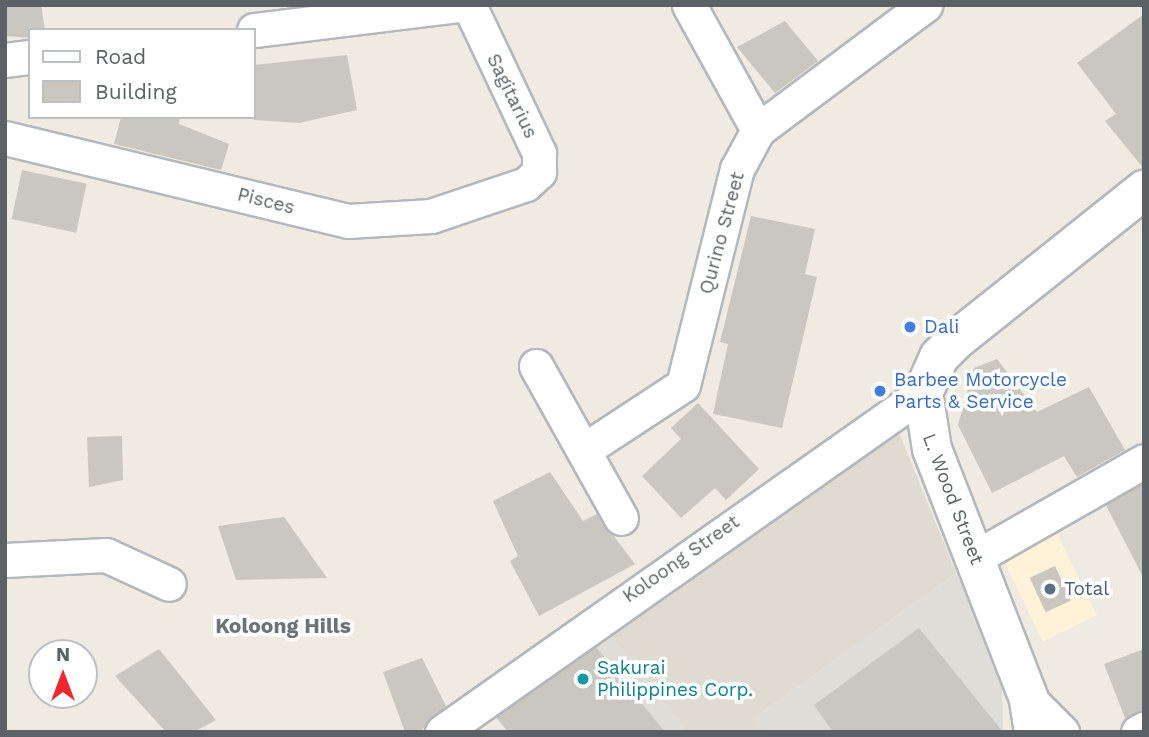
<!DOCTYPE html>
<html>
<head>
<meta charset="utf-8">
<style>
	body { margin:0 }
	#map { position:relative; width:1149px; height:737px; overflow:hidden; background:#efebe3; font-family:"Work Sans",sans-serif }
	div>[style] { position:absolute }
	.commercial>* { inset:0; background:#fff2d8; transform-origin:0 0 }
	.industrial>* { inset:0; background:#dfddd8 }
	.education>* { inset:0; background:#dfdad2 }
	.building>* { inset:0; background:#cac6c0; transform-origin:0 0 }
	.roads { filter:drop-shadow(2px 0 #b4b7bb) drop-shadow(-2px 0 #b4b7bb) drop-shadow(0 2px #b4b7bb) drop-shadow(0 -2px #b4b7bb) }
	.street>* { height:33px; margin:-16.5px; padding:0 16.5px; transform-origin:16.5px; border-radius:16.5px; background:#fff }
	.secondary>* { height:38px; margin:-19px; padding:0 19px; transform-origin:19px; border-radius:19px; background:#fff }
	.dots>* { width:19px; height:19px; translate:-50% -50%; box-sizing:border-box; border:4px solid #fff; border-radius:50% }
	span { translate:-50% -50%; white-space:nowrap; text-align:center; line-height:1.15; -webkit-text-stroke:7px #fff; paint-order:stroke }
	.street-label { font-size:19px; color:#5b6165 }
	.shop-label { font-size:19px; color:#366cbe }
	.left { translate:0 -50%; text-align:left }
	.service-label { font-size:19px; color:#4e5e75 }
	.culture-label { font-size:19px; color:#0d838f }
	.neighbourhood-label { font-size:21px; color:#6c7377; font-weight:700 }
	.frame { position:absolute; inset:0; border:7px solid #5b6165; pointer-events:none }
	.legend { position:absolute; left:28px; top:28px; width:228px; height:91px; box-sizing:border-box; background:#fff; border:2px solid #bdc0c1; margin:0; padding:9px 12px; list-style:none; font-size:21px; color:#5b6165 }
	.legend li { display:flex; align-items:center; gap:14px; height:35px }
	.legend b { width:35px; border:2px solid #bdc0c1 }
	.north { position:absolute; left:28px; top:639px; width:70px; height:70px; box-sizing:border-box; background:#fff; border:2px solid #bdc0c1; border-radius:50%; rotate:0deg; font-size:19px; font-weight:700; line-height:28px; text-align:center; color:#5b6165 }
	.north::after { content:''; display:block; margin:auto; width:24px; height:32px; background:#f3262d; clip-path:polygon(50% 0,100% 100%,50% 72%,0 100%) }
</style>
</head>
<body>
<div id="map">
	<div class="commercial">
		<i style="left:1054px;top:527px;width:98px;height:60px;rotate:64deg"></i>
	</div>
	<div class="industrial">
		<i style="clip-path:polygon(956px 573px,1002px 679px,1003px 732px,763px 732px,753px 719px)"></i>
		<i style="clip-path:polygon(602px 624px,687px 732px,510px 732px,488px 705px)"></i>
	</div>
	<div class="education">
		<i style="clip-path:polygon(891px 413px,956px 573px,753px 719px,763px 732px,687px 732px,602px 624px)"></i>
	</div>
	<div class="building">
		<i style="clip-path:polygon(5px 5px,41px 5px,45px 30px,30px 30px,30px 38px,5px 36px)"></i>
		<i style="clip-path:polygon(1144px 14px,1144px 169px,1105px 121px,1116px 114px,1077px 63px)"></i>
		<i style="clip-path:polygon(785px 21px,818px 61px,775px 93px,737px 47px)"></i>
		<i style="clip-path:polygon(347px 55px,357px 110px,299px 123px,254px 120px,254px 65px)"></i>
		<i style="clip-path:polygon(121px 117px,180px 117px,179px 124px,229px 144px,221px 170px,114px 144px)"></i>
		<i style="left:22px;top:170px;width:66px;height:50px;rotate:12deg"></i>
		<i style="clip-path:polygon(751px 216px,815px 229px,805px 274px,817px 277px,782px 428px,713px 414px,728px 344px,720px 342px)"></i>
		<i style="clip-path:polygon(997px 359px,1037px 412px,1089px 387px,1125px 450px,1077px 477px,1064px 456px,992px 493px,958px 425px,974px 368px)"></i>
		<i style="clip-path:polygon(698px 403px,759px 469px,726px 500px,715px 488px,681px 518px,642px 476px,681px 439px,671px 428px)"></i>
		<i style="clip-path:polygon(122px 436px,123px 480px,89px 487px,87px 437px)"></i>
		<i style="clip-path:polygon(550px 472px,583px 521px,597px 514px,635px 564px,539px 616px,510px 561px,518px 556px,493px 501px)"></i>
		<i style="clip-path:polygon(1144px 483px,1144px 579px,1106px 505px)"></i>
		<i style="clip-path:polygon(284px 517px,327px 578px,236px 580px,218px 526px)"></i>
		<i style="left:1055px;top:566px;width:38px;height:28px;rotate:65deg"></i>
		<i style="clip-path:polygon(919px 628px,1003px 732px,833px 732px,814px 705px)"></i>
		<i style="clip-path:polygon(596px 647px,665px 732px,508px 732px,496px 717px)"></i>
		<i style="clip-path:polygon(159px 649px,216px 720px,194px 732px,166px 732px,115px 676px)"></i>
		<i style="clip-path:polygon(1144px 649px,1144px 710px,1125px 718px,1104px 664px)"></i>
		<i style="clip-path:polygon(422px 658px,446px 706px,420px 732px,405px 732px,383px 672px)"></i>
	</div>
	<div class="roads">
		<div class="street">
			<i style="left:689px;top:5px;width:143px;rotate:61.1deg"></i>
			<i style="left:254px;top:30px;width:205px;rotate:-7deg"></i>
			<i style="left:5px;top:60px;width:25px;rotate:-7deg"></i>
			<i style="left:5px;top:138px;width:353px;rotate:13.6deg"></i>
			<i style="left:348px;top:221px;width:83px;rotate:-3.4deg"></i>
			<i style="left:431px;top:216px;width:100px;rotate:-18.6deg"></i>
			<i style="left:526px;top:184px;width:18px;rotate:-43deg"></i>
			<i style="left:539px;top:172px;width:19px;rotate:-90deg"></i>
			<i style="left:539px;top:153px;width:164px;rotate:-115.3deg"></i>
			<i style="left:536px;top:366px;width:174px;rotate:60.8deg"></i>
			<i style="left:584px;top:450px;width:118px;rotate:-33.3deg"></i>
			<i style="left:683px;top:385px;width:223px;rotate:-76deg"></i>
			<i style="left:737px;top:169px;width:44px;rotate:-61.7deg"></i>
			<i style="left:758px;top:130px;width:209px;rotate:-36.8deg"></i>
			<i style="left:976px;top:557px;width:193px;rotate:-29.7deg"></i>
			<i style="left:5px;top:560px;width:101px;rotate:-2.8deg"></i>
			<i style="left:106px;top:555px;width:69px;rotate:24.7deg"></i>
			<i style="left:1029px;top:699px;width:47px;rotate:45deg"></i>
			<i style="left:442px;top:732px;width:588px;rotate:-35.18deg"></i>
			<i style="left:1138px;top:732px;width:7px;rotate:-27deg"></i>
		</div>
		<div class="secondary">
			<i style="left:1034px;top:732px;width:33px;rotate:-99deg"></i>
			<i style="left:1029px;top:699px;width:268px;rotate:-111.2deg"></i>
			<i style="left:932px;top:449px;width:57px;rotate:-99.1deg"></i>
			<i style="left:923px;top:393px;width:39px;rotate:-66deg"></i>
			<i style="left:939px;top:357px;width:24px;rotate:-45deg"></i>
			<i style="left:956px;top:340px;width:241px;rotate:-38.6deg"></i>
		</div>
	</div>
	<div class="dots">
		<i style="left:910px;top:327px;background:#3f7fe0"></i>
		<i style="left:880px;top:391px;background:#3f7fe0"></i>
		<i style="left:1050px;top:589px;background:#5c6f8a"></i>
		<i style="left:583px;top:679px;background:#0f9aa8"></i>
	</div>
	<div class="street-label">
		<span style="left:512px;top:96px;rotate:64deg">Sagitarius</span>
		<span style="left:266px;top:201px;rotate:14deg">Pisces</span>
		<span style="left:722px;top:233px;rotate:-75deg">Qurino Street</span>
		<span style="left:953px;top:499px;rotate:69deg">L. Wood Street</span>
		<span style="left:681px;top:559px;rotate:-35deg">Koloong Street</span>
	</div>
	<div class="shop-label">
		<span class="left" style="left:924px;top:327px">Dali</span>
		<span class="left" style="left:894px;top:391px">Barbee Motorcycle<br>Parts &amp; Service</span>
	</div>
	<div class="service-label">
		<span class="left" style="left:1064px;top:589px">Total</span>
	</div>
	<div class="culture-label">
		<span class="left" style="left:597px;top:679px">Sakurai<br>Philippines Corp.</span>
	</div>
	<div class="neighbourhood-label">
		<span style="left:283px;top:626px">Koloong Hills</span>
	</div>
	<div class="frame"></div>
	<ul class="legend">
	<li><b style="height:9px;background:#fff"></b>Road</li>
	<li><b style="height:19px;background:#cac6c0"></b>Building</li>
	</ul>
	<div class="north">N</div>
</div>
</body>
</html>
